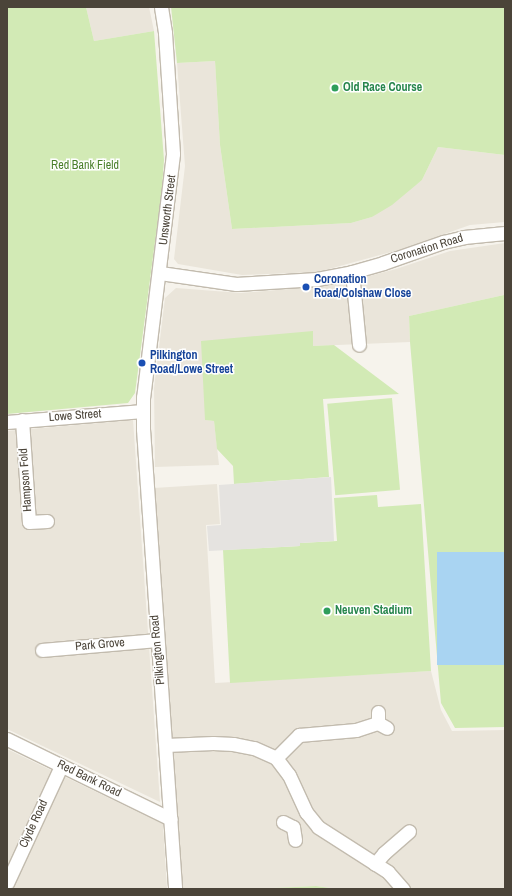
<!DOCTYPE html>
<html>
<head>
<meta charset="utf-8">
<style>
	body { margin:0 }
	#map { position:relative; width:512px; height:896px; overflow:hidden; background:#f6f3ec; font-family:"Archivo Narrow",sans-serif }
	div>[style] { position:absolute }
	.residential>* { inset:0; background:#eae5da }
	.green>* { inset:0; background:#d2eab5; transform-origin:0 0 }
	.parking>* { inset:0; background:#e5e3e0 }
	.water>* { inset:0; background:#a9d4f2; transform-origin:0 0 }
	.roads { filter:drop-shadow(1px 0 #c2bbae) drop-shadow(-1px 0 #c2bbae) drop-shadow(0 1px #c2bbae) drop-shadow(0 -1px #c2bbae) }
	.street>* { height:13px; margin:-6.5px; padding:0 6.5px; transform-origin:6.5px; border-radius:6.5px; background:#fff }
	.dots>* { width:11px; height:11px; translate:-50% -50%; box-sizing:border-box; border:2px solid #fff; border-radius:50% }
	span { translate:-50% -50%; white-space:nowrap; text-align:center; line-height:1.15; -webkit-text-stroke:3px #fff; paint-order:stroke }
	.leisure-label { font-size:12px; color:#27864d; font-weight:700 }
	.left { translate:0 -50%; text-align:left }
	.park-label { font-size:12px; color:#4a7f2a }
	.street-label { font-size:12px; color:#4b4439 }
	.transit-label { font-size:12px; color:#164399; font-weight:700 }
	.frame { position:absolute; inset:0; border:8px solid #4b4439; pointer-events:none }
</style>
</head>
<body>
<div id="map">
	<div class="residential">
		<i style="clip-path:polygon(86px 7px,149px 7px,154px 31px,94px 41px)"></i>
		<i style="clip-path:polygon(215px 61px,220px 145px,232px 229px,351px 223px,372px 217px,422px 180px,438px 147px,505px 155px,505px 222px,470px 225px,402px 249px,318px 272px,242px 275px,178px 264px,174px 259px,185px 166px,177px 63px)"></i>
		<i style="clip-path:polygon(505px 243px,504px 295px,409px 316px,410px 342px,313px 346px,313px 332px,206px 420px,214px 421px,219px 465px,155px 467px,154px 388px,165px 298px,176px 288px,241px 293px,322px 286px,343px 283px,396px 269px,450px 251px)"></i>
		<i style="clip-path:polygon(133px 420px,160px 802px,7px 729px,7px 431px)"></i>
		<i style="clip-path:polygon(217px 484px,220px 524px,206px 525px,215px 683px,431px 671px,441px 710px,452px 731px,505px 730px,505px 889px,337px 889px,316px 886px,252px 889px,182px 889px,156px 547px,154px 488px)"></i>
		<i style="clip-path:polygon(7px 749px,163px 824px,167px 889px,7px 889px)"></i>
	</div>
	<div class="green">
		<i style="clip-path:polygon(7px 7px,86px 7px,94px 41px,154px 31px,164px 160px,162px 189px,135px 393px,128px 403px,7px 414px)"></i>
		<i style="clip-path:polygon(171px 7px,505px 7px,505px 155px,438px 147px,422px 180px,392px 205px,372px 217px,351px 223px,232px 229px,220px 145px,215px 61px,177px 63px)"></i>
		<i style="clip-path:polygon(505px 259px,505px 727px,455px 728px,441px 703px,410px 342px,409px 316px,504px 295px)"></i>
		<i style="clip-path:polygon(313px 331px,313px 346px,334px 345px,399px 394px,323px 399px,329px 477px,234px 484px,233px 466px,217px 449px,214px 421px,205px 420px,201px 341px)"></i>
		<i style="left:392px;top:398px;width:92px;height:65px;rotate:85deg"></i>
		<i style="clip-path:polygon(377px 495px,378px 507px,421px 504px,431px 671px,230px 683px,223px 550px,300px 546px,300px 543px,337px 541px,334px 498px)"></i>
		<i style="clip-path:polygon(316px 886px,337px 889px,252px 889px)"></i>
	</div>
	<div class="parking">
		<i style="clip-path:polygon(331px 477px,334px 541px,300px 543px,300px 546px,209px 551px,207px 526px,221px 525px,219px 485px)"></i>
	</div>
	<div class="water">
		<i style="left:505px;top:552px;width:113px;height:68px;rotate:90deg"></i>
	</div>
	<div class="roads">
		<div class="street">
			<i style="left:161px;top:7px;width:26px;rotate:81deg"></i>
			<i style="left:165px;top:33px;width:121px;rotate:86.2deg"></i>
			<i style="left:173px;top:154px;width:245px;rotate:97deg"></i>
			<i style="left:143px;top:397px;width:32px;rotate:90deg"></i>
			<i style="left:143px;top:429px;width:461px;rotate:86deg"></i>
			<i style="left:352px;top:272px;width:73px;rotate:84.5deg"></i>
			<i style="left:160px;top:273px;width:77px;rotate:8.2deg"></i>
			<i style="left:236px;top:284px;width:81px;rotate:-3.5deg"></i>
			<i style="left:317px;top:279px;width:36px;rotate:-11deg"></i>
			<i style="left:352px;top:272px;width:32px;rotate:-16deg"></i>
			<i style="left:383px;top:263px;width:64px;rotate:-19.3deg"></i>
			<i style="left:443px;top:242px;width:22px;rotate:-13deg"></i>
			<i style="left:464px;top:237px;width:41px;rotate:-5.6deg"></i>
			<i style="left:22px;top:420px;width:102px;rotate:86.1deg"></i>
			<i style="left:29px;top:522px;width:18px;rotate:-3deg"></i>
			<i style="left:7px;top:422px;width:136px;rotate:-4.6deg"></i>
			<i style="left:42px;top:650px;width:115px;rotate:-5deg"></i>
			<i style="left:378px;top:712px;width:11px;rotate:90deg"></i>
			<i style="left:378px;top:723px;width:10px;rotate:29deg"></i>
			<i style="left:7px;top:739px;width:182px;rotate:26deg"></i>
			<i style="left:166px;top:745px;width:47px;rotate:-2.4deg"></i>
			<i style="left:213px;top:743px;width:20px;rotate:3deg"></i>
			<i style="left:233px;top:744px;width:21px;rotate:11deg"></i>
			<i style="left:254px;top:748px;width:24px;rotate:24deg"></i>
			<i style="left:276px;top:758px;width:21px;rotate:53deg"></i>
			<i style="left:289px;top:775px;width:41px;rotate:65.3deg"></i>
			<i style="left:306px;top:812px;width:19px;rotate:51deg"></i>
			<i style="left:318px;top:827px;width:83px;rotate:32.7deg"></i>
			<i style="left:388px;top:872px;width:23px;rotate:49deg"></i>
			<i style="left:276px;top:758px;width:33px;rotate:-45deg"></i>
			<i style="left:299px;top:735px;width:57px;rotate:-5deg"></i>
			<i style="left:356px;top:730px;width:23px;rotate:-18deg"></i>
			<i style="left:283px;top:822px;width:11px;rotate:27deg"></i>
			<i style="left:293px;top:827px;width:13px;rotate:81deg"></i>
			<i style="left:375px;top:864px;width:14px;rotate:-51deg"></i>
			<i style="left:384px;top:853px;width:33px;rotate:-41deg"></i>
			<i style="left:7px;top:883px;width:129px;rotate:-65.2deg"></i>
		</div>
	</div>
	<div class="dots">
		<i style="left:335px;top:88px;background:#2e9e5b"></i>
		<i style="left:306px;top:287px;background:#1a4fb4"></i>
		<i style="left:142px;top:363px;background:#1a4fb4"></i>
		<i style="left:327px;top:611px;background:#2e9e5b"></i>
	</div>
	<div class="leisure-label">
		<span class="left" style="left:343px;top:88px">Old Race Course</span>
		<span class="left" style="left:335px;top:611px">Neuven Stadium</span>
	</div>
	<div class="park-label">
		<span style="left:85px;top:166px">Red Bank Field</span>
	</div>
	<div class="street-label">
		<span style="left:168px;top:210px;rotate:-83deg">Unsworth Street</span>
		<span style="left:427px;top:249px;rotate:-17deg">Coronation Road</span>
		<span style="left:75px;top:416px;rotate:-4deg">Lowe Street</span>
		<span style="left:26px;top:480px;rotate:-94deg">Hampson Fold</span>
		<span style="left:100px;top:645px;rotate:-5deg">Park Grove</span>
		<span style="left:158px;top:650px;rotate:-95deg">Pilkington Road</span>
		<span style="left:89px;top:779px;rotate:26deg">Red Bank Road</span>
		<span style="left:34px;top:824px;rotate:-65deg">Clyde Road</span>
	</div>
	<div class="transit-label">
		<span class="left" style="left:314px;top:287px">Coronation<br>Road/Colshaw Close</span>
		<span class="left" style="left:150px;top:363px">Pilkington<br>Road/Lowe Street</span>
	</div>
	<div class="frame"></div>
</div>
</body>
</html>
